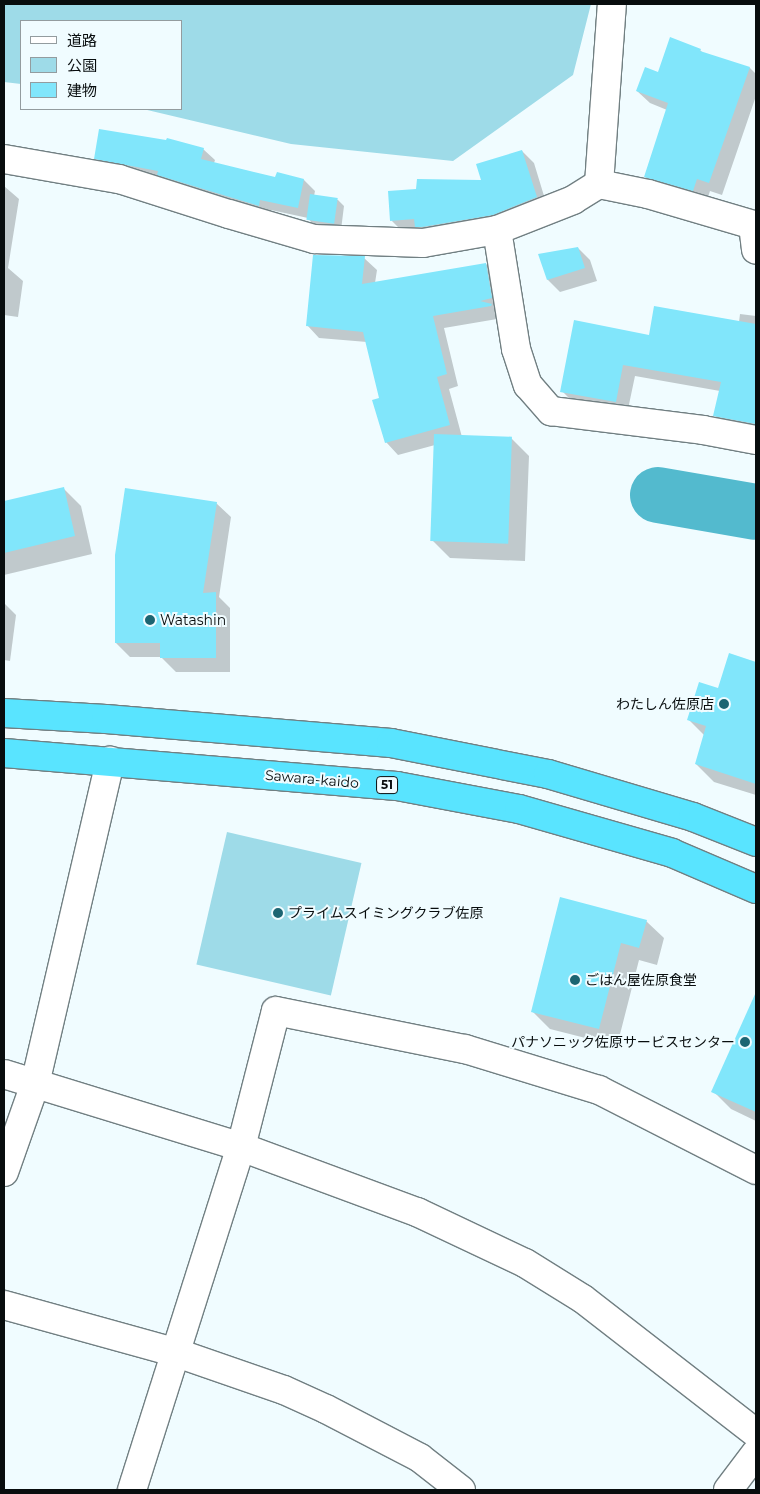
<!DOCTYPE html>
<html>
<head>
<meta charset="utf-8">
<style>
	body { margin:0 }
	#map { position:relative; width:760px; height:1494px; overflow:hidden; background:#f0fcff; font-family:Montserrat,"Noto Sans JP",sans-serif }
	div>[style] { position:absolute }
	.green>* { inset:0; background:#9edbe8; transform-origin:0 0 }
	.shadow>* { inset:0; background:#0003 }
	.river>* { height:56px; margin:-28px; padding:0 28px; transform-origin:28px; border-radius:28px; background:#53bace }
	.building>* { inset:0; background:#81e6fb; transform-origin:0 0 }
	.roads { filter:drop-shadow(1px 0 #717f82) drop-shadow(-1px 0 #717f82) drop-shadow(0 1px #717f82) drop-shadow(0 -1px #717f82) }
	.minor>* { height:28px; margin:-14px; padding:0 14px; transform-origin:14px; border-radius:14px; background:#fff }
	.highway>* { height:28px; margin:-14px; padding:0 14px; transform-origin:14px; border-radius:14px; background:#59e4ff }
	.dots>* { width:14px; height:14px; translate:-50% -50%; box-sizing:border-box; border:2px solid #f0fcff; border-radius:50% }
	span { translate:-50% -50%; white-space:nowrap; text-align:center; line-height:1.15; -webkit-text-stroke:4px #f0fcff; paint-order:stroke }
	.shield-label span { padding:1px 4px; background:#f0fcff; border:1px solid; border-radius:4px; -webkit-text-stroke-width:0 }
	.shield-label { font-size:12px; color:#080d0e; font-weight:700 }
	.poi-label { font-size:14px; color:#080d0e }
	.left { translate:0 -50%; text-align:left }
	.right { translate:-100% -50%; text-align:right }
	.street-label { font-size:14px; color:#080d0e }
	.frame { position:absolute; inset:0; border:5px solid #080d0e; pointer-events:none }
	.legend { position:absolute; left:20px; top:20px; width:162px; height:90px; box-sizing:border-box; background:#f0fcff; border:1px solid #939c9f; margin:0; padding:6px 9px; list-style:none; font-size:15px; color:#080d0e }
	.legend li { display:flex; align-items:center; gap:10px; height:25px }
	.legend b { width:25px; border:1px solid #939c9f }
</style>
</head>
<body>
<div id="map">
	<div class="green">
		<i style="clip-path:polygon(4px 4px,591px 4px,573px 75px,453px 161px,291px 144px,143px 109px,181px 109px,181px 21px,21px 21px,21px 84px,4px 82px)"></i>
		<i style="left:227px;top:832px;width:138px;height:136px;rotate:13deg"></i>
	</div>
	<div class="shadow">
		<i style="clip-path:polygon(700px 50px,703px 53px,750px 68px,756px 74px,756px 96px,722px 195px,710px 191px,706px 203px,657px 189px,645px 177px,667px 110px,650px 103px,637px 91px,659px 74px)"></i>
		<i style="clip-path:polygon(203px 149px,215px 160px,214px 163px,276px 178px,304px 180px,315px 191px,314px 196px,338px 200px,344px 206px,341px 230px,314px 226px,308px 218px,271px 210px,270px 217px,107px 170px,96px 158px)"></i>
		<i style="clip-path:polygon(522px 151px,534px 163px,548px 209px,505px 226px,403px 232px,391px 220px,483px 181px)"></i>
		<i style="clip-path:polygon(4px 186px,19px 199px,8px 268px,23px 281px,18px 317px,4px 315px)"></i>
		<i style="clip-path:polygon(578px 248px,590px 260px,597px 281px,560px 292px,548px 280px,540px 255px)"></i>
		<i style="clip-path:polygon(364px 258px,377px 270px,375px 283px,486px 264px,498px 276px,503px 318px,444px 328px,458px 386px,449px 389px,462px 437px,511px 438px,529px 456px,525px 561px,450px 558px,432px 540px,435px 445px,398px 455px,386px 442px,380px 399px,367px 342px,319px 338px,307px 325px)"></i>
		<i style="clip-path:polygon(740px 314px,756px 316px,756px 433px,727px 428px,715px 416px,720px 391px,635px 376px,627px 414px,574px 403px,562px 391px,650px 336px,739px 322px)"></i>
		<i style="clip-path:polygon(63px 488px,81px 506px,92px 554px,4px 575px,4px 502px)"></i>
		<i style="clip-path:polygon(216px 503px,231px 517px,219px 597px,230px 608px,230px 672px,176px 672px,161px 657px,130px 657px,116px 643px)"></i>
		<i style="clip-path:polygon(4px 603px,16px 615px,10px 661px,4px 660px)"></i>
		<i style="clip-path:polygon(730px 655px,756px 664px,756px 795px,714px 782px,696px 764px,705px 736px,688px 719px,719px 690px)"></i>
		<i style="clip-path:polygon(646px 921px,664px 938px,657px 965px,639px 960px,617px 1046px,550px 1029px,532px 1011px)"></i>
		<i style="clip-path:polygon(756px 995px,756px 1121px,731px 1109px,713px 1091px)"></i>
	</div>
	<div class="river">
		<i style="left:658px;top:495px;width:99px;rotate:9.8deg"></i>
	</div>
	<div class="building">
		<i style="clip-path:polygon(670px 37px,701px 49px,700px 51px,750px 67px,709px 183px,697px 179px,693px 191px,644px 177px,668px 103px,636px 91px,645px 67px,658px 72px)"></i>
		<i style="clip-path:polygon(99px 129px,166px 140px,167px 138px,204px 148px,201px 159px,275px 177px,277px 172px,304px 179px,298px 208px,260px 200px,259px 206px,157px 175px,158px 171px,94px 159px)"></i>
		<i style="clip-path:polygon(522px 150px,537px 197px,493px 215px,422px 227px,415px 227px,414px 219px,390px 221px,388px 191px,416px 189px,417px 179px,481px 180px,476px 164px)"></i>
		<i style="left:310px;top:194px;width:28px;height:26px;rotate:8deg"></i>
		<i style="clip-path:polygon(578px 247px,585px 268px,547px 280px,538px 254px)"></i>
		<i style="clip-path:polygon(313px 255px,365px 256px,362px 284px,486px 263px,492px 298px,480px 301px,492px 304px,491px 306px,433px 316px,447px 374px,437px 377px,450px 425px,385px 443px,372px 400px,379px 398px,363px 332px,306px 326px)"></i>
		<i style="clip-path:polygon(654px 306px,756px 324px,756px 424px,713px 416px,721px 382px,623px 365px,616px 402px,560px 392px,574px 320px,649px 335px)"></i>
		<i style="left:434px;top:434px;width:78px;height:107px;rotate:2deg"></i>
		<i style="clip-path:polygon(64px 487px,75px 536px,4px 553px,4px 501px)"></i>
		<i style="clip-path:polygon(125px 488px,217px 502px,203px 593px,216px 592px,216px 658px,160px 658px,160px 643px,115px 643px,115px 555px)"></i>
		<i style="clip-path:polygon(729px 653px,756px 662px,756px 784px,695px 764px,706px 726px,687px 720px,699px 682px,718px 688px)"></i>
		<i style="clip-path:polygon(560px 897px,647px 920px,639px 948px,621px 943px,599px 1029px,531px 1012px)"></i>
		<i style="clip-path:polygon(756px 992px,756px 1112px,711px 1092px)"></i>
	</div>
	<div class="roads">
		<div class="minor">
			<i style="left:4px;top:159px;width:117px;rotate:9.9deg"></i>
			<i style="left:119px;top:179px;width:115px;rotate:17.7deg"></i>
			<i style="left:229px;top:214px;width:89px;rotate:16.4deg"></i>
			<i style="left:314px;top:239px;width:109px;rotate:2.1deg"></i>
			<i style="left:423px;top:243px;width:75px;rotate:-10deg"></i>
			<i style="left:497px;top:230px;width:82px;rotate:-21.5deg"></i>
			<i style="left:573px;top:200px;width:31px;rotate:-32deg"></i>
			<i style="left:599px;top:184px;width:50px;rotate:11.5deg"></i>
			<i style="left:648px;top:194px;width:109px;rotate:16.4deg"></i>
			<i style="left:753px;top:225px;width:25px;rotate:83deg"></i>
			<i style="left:599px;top:184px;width:180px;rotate:-85.9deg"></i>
			<i style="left:497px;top:230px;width:121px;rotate:80.9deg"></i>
			<i style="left:516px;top:349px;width:38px;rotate:72deg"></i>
			<i style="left:528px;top:385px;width:35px;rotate:49deg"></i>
			<i style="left:551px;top:411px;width:153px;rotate:7.1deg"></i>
			<i style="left:703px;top:430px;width:54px;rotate:10.7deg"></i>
			<i style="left:4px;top:1074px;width:248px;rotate:17.1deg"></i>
			<i style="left:241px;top:1147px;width:188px;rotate:20.3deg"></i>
			<i style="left:417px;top:1212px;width:119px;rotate:25.3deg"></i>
			<i style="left:525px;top:1263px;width:68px;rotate:31.8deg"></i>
			<i style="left:583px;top:1299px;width:219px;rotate:37.8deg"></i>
			<i style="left:4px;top:1172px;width:93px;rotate:-70.6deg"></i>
			<i style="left:35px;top:1084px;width:332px;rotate:-76.9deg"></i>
			<i style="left:4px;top:1305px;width:180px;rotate:15.5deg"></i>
			<i style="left:177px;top:1353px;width:113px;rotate:19.1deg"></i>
			<i style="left:284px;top:1390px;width:46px;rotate:24.3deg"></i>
			<i style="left:326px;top:1409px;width:106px;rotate:27.5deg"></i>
			<i style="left:420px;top:1458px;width:52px;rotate:38deg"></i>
			<i style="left:132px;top:1490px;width:360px;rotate:-72.4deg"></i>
			<i style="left:241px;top:1147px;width:140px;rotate:-75.6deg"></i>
			<i style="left:276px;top:1011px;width:193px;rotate:11.4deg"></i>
			<i style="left:465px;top:1049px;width:140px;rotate:17deg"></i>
			<i style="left:599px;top:1090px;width:176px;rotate:27deg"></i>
			<i style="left:728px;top:1490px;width:46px;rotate:-52.9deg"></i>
		</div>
		<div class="highway">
			<i style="left:4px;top:713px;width:102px;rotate:3.4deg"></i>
			<i style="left:106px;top:719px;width:286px;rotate:4.8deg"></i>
			<i style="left:391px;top:743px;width:160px;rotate:11.2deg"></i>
			<i style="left:548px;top:774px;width:151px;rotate:16.5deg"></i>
			<i style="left:693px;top:817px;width:68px;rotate:21.6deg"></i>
			<i style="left:4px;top:753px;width:394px;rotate:4.8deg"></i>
			<i style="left:397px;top:786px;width:124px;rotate:10.7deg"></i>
			<i style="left:519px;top:809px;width:159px;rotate:16deg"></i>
			<i style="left:672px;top:853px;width:91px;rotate:23.2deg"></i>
		</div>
	</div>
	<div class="dots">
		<i style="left:150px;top:620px;background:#1c6572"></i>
		<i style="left:724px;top:704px;background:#1c6572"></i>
		<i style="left:278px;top:913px;background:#1c6572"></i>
		<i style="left:575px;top:980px;background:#1c6572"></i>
		<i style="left:745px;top:1042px;background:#1c6572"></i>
	</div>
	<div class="shield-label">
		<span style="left:387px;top:785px">51</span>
	</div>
	<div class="poi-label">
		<span class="left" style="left:160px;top:620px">Watashin</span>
		<span class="right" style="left:714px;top:704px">わたしん佐原店</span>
		<span class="left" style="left:288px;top:913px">プライムスイミングクラブ佐原</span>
		<span class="left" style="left:585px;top:980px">ごはん屋佐原食堂</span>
		<span class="right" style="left:735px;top:1042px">パナソニック佐原サービスセンター</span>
	</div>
	<div class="street-label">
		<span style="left:312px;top:779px;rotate:5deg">Sawara-kaido</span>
	</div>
	<div class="frame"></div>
	<ul class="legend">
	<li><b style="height:6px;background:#fff"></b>道路</li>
	<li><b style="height:14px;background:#9edbe8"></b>公園</li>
	<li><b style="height:14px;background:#81e6fb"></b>建物</li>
	</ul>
</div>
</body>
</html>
